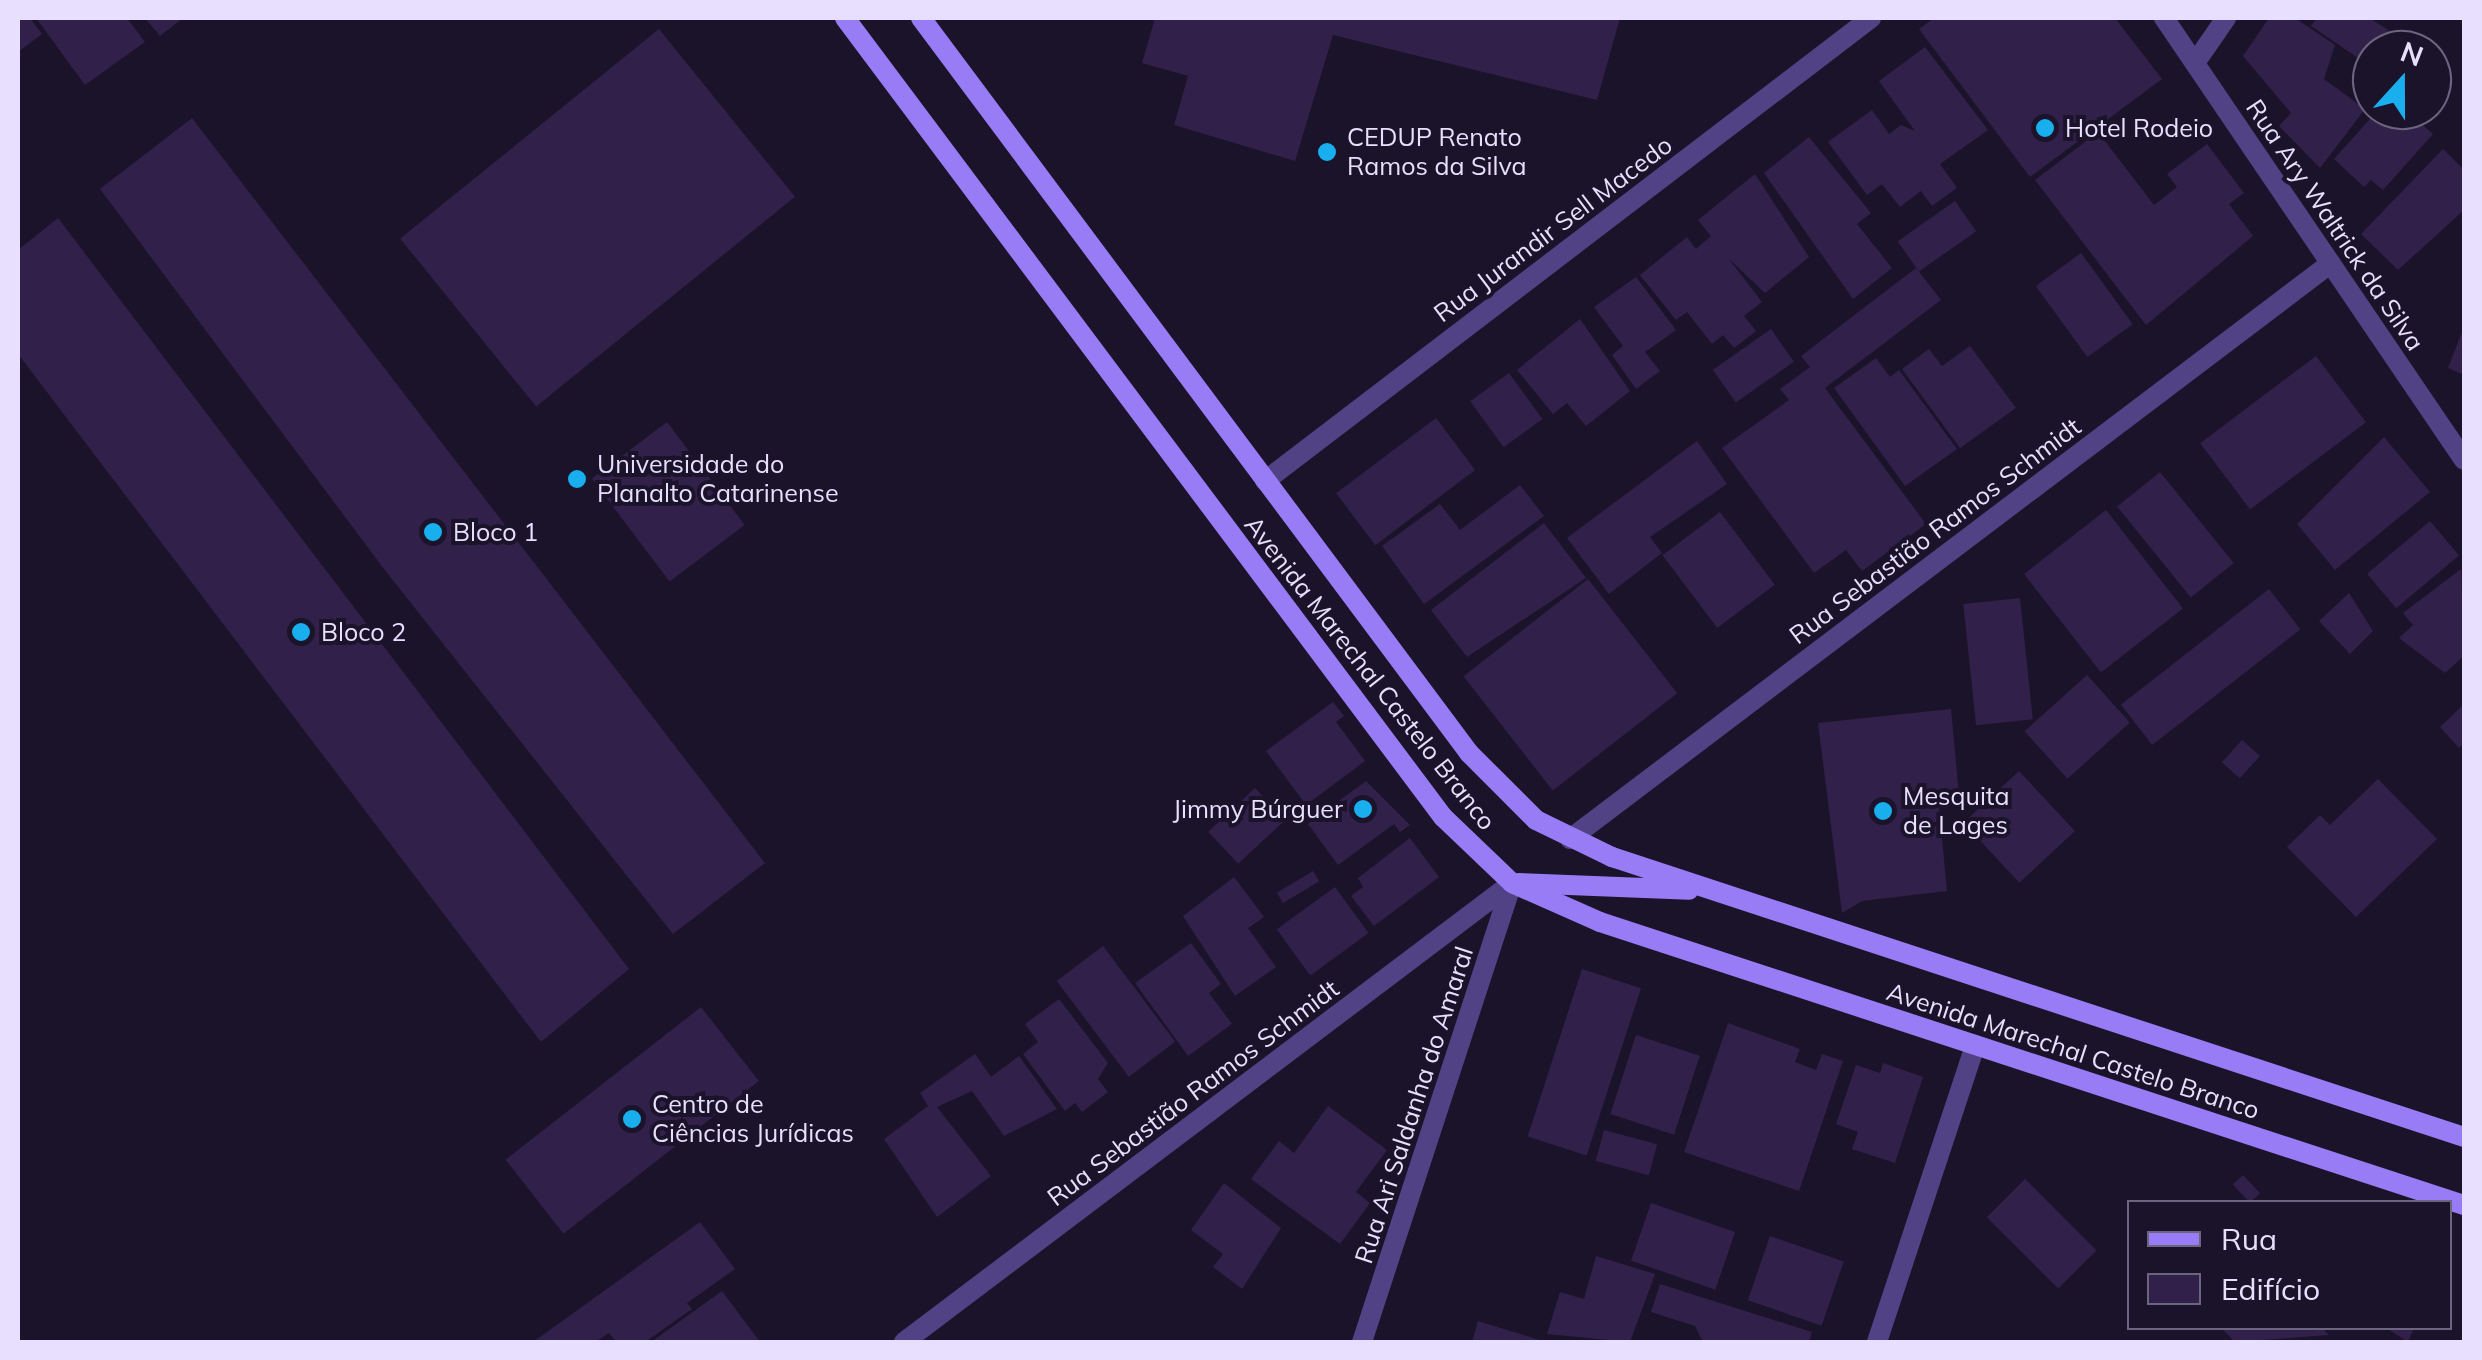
<!DOCTYPE html>
<html>
<head>
<meta charset="utf-8">
<style>
	body { margin:0 }
	#map { position:relative; width:2482px; height:1360px; overflow:hidden; background:#1b132a; font-family:Mulish,sans-serif }
	div>[style] { position:absolute }
	.building>* { inset:0; background:#312049; transform-origin:0 0 }
	.minor>* { height:20px; margin:-10px; padding:0 10px; transform-origin:10px; border-radius:10px; background:#514285 }
	.secondary>* { height:20px; margin:-10px; padding:0 10px; transform-origin:10px; border-radius:10px; background:#977cf6 }
	.dots>* { width:28px; height:28px; translate:-50% -50%; box-sizing:border-box; border:5px solid #1b132a; border-radius:50% }
	span { translate:-50% -50%; white-space:nowrap; text-align:center; line-height:1.15; -webkit-text-stroke:8px #1b132a; paint-order:stroke }
	.poi-label { font-size:25px; color:#e8defd }
	.left { translate:0 -50%; text-align:left }
	.right { translate:-100% -50%; text-align:right }
	.street-label { font-size:25px; color:#e8defd }
	.frame { position:absolute; inset:0; border:20px solid #e8defd; pointer-events:none }
	.legend { position:absolute; left:2127px; top:1200px; width:325px; height:130px; box-sizing:border-box; background:#1b132a; border:2px solid #6d647e; margin:0; padding:12px 18px; list-style:none; font-size:30px; color:#e8defd }
	.legend li { display:flex; align-items:center; gap:20px; height:50px }
	.legend b { width:50px; border:2px solid #6d647e }
	.north { position:absolute; left:2352px; top:30px; width:100px; height:100px; box-sizing:border-box; background:#1b132a; border:2px solid #6d647e; border-radius:50%; rotate:21deg; font-size:28px; font-weight:700; line-height:40px; text-align:center; color:#e8defd }
	.north::after { content:''; display:block; margin:auto; width:35px; height:45px; background:#19afee; clip-path:polygon(50% 0,100% 100%,50% 72%,0 100%) }
</style>
</head>
<body>
<div id="map">
	<div class="building">
		<i style="clip-path:polygon(18px 18px,30px 18px,42px 34px,18px 52px)"></i>
		<i style="clip-path:polygon(36px 18px,127px 18px,145px 42px,85px 85px)"></i>
		<i style="clip-path:polygon(145px 18px,183px 18px,160px 36px)"></i>
		<i style="clip-path:polygon(1155px 18px,1620px 18px,1597px 100px,1333px 35px,1295px 161px,1174px 125px,1188px 76px,1142px 63px)"></i>
		<i style="clip-path:polygon(1934px 18px,2115px 18px,2162px 79px,2030px 177px,1919px 29px)"></i>
		<i style="clip-path:polygon(2269px 18px,2295px 18px,2335px 45px,2324px 79px,2365px 109px,2320px 168px,2279px 126px,2291px 113px,2243px 56px)"></i>
		<i style="clip-path:polygon(2317px 18px,2369px 18px,2393px 33px,2372px 50px,2370px 66px,2311px 26px)"></i>
		<i style="left:659px;top:29px;width:216px;height:333px;rotate:51deg"></i>
		<i style="clip-path:polygon(1925px 47px,1988px 130px,1940px 164px,1957px 188px,1932px 206px,1921px 191px,1900px 207px,1882px 184px,1867px 195px,1828px 142px,1872px 110px,1889px 134px,1901px 125px,1915px 131px,1879px 81px)"></i>
		<i style="clip-path:polygon(2378px 110px,2406px 110px,2433px 134px,2383px 190px,2371px 180px,2364px 187px,2334px 159px)"></i>
		<i style="clip-path:polygon(192px 118px,765px 863px,673px 934px,384px 569px,100px 189px)"></i>
		<i style="clip-path:polygon(2098px 132px,2154px 205px,2177px 187px,2167px 174px,2207px 144px,2244px 193px,2229px 204px,2253px 236px,2146px 325px,2035px 180px)"></i>
		<i style="clip-path:polygon(1809px 137px,1871px 213px,1857px 224px,1892px 268px,1853px 299px,1764px 173px)"></i>
		<i style="clip-path:polygon(2443px 149px,2464px 170px,2464px 210px,2398px 270px,2361px 234px)"></i>
		<i style="clip-path:polygon(1755px 174px,1809px 257px,1765px 293px,1729px 259px,1762px 302px,1744px 316px,1756px 331px,1734px 348px,1723px 335px,1712px 344px,1687px 312px,1676px 320px,1640px 275px,1687px 237px,1696px 249px,1711px 236px,1698px 220px)"></i>
		<i style="left:1955px;top:201px;width:37px;height:70px;rotate:55deg"></i>
		<i style="clip-path:polygon(58px 218px,629px 969px,541px 1042px,18px 354px,18px 250px)"></i>
		<i style="left:2081px;top:253px;width:88px;height:56px;rotate:54deg"></i>
		<i style="clip-path:polygon(1916px 268px,1941px 300px,1825px 388px,1926px 524px,1862px 571px,1846px 550px,1814px 573px,1722px 448px,1789px 400px,1780px 389px,1810px 367px,1801px 356px)"></i>
		<i style="clip-path:polygon(1636px 277px,1676px 330px,1645px 352px,1660px 371px,1636px 389px,1612px 355px,1623px 346px,1594px 307px)"></i>
		<i style="clip-path:polygon(1580px 319px,1630px 391px,1586px 426px,1567px 403px,1553px 414px,1517px 370px)"></i>
		<i style="clip-path:polygon(2464px 327px,2464px 375px,2448px 368px)"></i>
		<i style="left:1771px;top:329px;width:40px;height:71px;rotate:55deg"></i>
		<i style="clip-path:polygon(1970px 346px,2016px 408px,1960px 448px,1902px 369px,1929px 349px,1942px 366px)"></i>
		<i style="left:2316px;top:356px;width:83px;height:145px;rotate:53deg"></i>
		<i style="clip-path:polygon(1876px 358px,1890px 377px,1899px 370px,1957px 449px,1905px 486px,1834px 388px)"></i>
		<i style="left:1509px;top:373px;width:57px;height:48px;rotate:54deg"></i>
		<i style="left:1436px;top:418px;width:65px;height:125px;rotate:53deg"></i>
		<i style="left:667px;top:422px;width:129px;height:94px;rotate:53deg"></i>
		<i style="clip-path:polygon(2384px 437px,2430px 492px,2335px 570px,2297px 524px)"></i>
		<i style="clip-path:polygon(1697px 441px,1727px 484px,1650px 537px,1662px 553px,1609px 594px,1567px 538px)"></i>
		<i style="left:2160px;top:472px;width:117px;height:55px;rotate:51deg"></i>
		<i style="clip-path:polygon(1520px 485px,1544px 516px,1424px 604px,1382px 546px,1440px 504px,1460px 530px)"></i>
		<i style="left:2106px;top:510px;width:125px;height:104px;rotate:52deg"></i>
		<i style="left:1720px;top:512px;width:91px;height:72px;rotate:53deg"></i>
		<i style="left:2430px;top:521px;width:45px;height:82px;rotate:50deg"></i>
		<i style="clip-path:polygon(1544px 523px,1586px 578px,1467px 657px,1431px 610px)"></i>
		<i style="clip-path:polygon(2461px 569px,2464px 656px,2445px 673px,2399px 638px,2413px 625px,2403px 613px)"></i>
		<i style="left:1588px;top:579px;width:145px;height:158px;rotate:52deg"></i>
		<i style="left:2269px;top:589px;width:51px;height:188px;rotate:52deg"></i>
		<i style="clip-path:polygon(2349px 593px,2373px 631px,2350px 654px,2319px 621px)"></i>
		<i style="left:2020px;top:598px;width:122px;height:57px;rotate:84deg"></i>
		<i style="left:2087px;top:675px;width:64px;height:84px;rotate:48deg"></i>
		<i style="clip-path:polygon(1333px 702px,1344px 716px,1336px 722px,1365px 761px,1306px 805px,1266px 751px)"></i>
		<i style="clip-path:polygon(2464px 704px,2464px 743px,2459px 748px,2440px 727px)"></i>
		<i style="clip-path:polygon(1951px 709px,1959px 795px,1938px 796px,1947px 891px,1862px 901px,1842px 913px,1818px 723px)"></i>
		<i style="left:2242px;top:740px;width:24px;height:30px;rotate:42deg"></i>
		<i style="left:2019px;top:771px;width:82px;height:76px;rotate:47deg"></i>
		<i style="clip-path:polygon(2378px 779px,2437px 839px,2356px 917px,2287px 847px,2320px 815px,2330px 825px)"></i>
		<i style="clip-path:polygon(1366px 781px,1410px 825px,1400px 832px,1394px 824px,1338px 865px,1308px 824px)"></i>
		<i style="left:1255px;top:788px;width:44px;height:64px;rotate:47deg"></i>
		<i style="clip-path:polygon(1410px 838px,1439px 877px,1374px 926px,1351px 896px,1363px 887px,1358px 878px)"></i>
		<i style="left:1313px;top:871px;width:12px;height:42px;rotate:59deg"></i>
		<i style="clip-path:polygon(1234px 877px,1264px 917px,1248px 928px,1276px 967px,1235px 996px,1183px 916px)"></i>
		<i style="left:1335px;top:887px;width:57px;height:72px;rotate:54deg"></i>
		<i style="clip-path:polygon(1191px 943px,1221px 984px,1209px 993px,1232px 1024px,1188px 1056px,1135px 983px)"></i>
		<i style="left:1103px;top:946px;width:120px;height:58px;rotate:53deg"></i>
		<i style="left:1582px;top:969px;width:62px;height:176px;rotate:18deg"></i>
		<i style="clip-path:polygon(1059px 999px,1108px 1063px,1098px 1079px,1108px 1092px,1082px 1112px,1075px 1103px,1065px 1111px,1023px 1054px,1038px 1042px,1025px 1024px)"></i>
		<i style="left:701px;top:1007px;width:94px;height:248px;rotate:52deg"></i>
		<i style="clip-path:polygon(1728px 1023px,1800px 1049px,1795px 1062px,1816px 1070px,1822px 1054px,1843px 1061px,1799px 1191px,1684px 1152px)"></i>
		<i style="left:1636px;top:1035px;width:67px;height:83px;rotate:18deg"></i>
		<i style="clip-path:polygon(975px 1054px,991px 1077px,1019px 1056px,1057px 1109px,1004px 1136px,972px 1091px,937px 1107px,991px 1176px,937px 1217px,884px 1139px,928px 1106px,920px 1093px)"></i>
		<i style="clip-path:polygon(1883px 1063px,1923px 1077px,1895px 1163px,1852px 1149px,1858px 1132px,1836px 1124px,1856px 1065px,1880px 1073px)"></i>
		<i style="clip-path:polygon(1328px 1106px,1387px 1150px,1356px 1192px,1370px 1203px,1340px 1244px,1251px 1179px,1279px 1141px,1294px 1153px)"></i>
		<i style="left:1604px;top:1130px;width:55px;height:32px;rotate:15deg"></i>
		<i style="left:2243px;top:1175px;width:25px;height:14px;rotate:47deg"></i>
		<i style="left:2025px;top:1179px;width:101px;height:54px;rotate:45deg"></i>
		<i style="clip-path:polygon(1224px 1183px,1281px 1228px,1242px 1289px,1213px 1267px,1223px 1254px,1191px 1230px)"></i>
		<i style="left:1651px;top:1203px;width:89px;height:61px;rotate:19deg"></i>
		<i style="clip-path:polygon(700px 1222px,735px 1269px,687px 1303px,692px 1309px,645px 1342px,616px 1342px,609px 1333px,595px 1342px,533px 1342px)"></i>
		<i style="left:1770px;top:1236px;width:78px;height:68px;rotate:19deg"></i>
		<i style="clip-path:polygon(1596px 1256px,1655px 1274px,1630px 1342px,1547px 1334px,1560px 1292px,1584px 1299px)"></i>
		<i style="clip-path:polygon(1660px 1284px,1812px 1332px,1809px 1342px,1703px 1342px,1695px 1326px,1651px 1312px)"></i>
		<i style="clip-path:polygon(722px 1291px,760px 1342px,651px 1342px)"></i>
		<i style="clip-path:polygon(1478px 1321px,1546px 1342px,1472px 1342px)"></i>
		<i style="clip-path:polygon(2221px 1328px,2322px 1328px,2329px 1335px,2235px 1342px)"></i>
		<i style="clip-path:polygon(2386px 1328px,2414px 1328px,2408px 1342px)"></i>
	</div>
	<div class="minor">
		<i style="left:2164px;top:18px;width:534px;rotate:55.83deg"></i>
		<i style="left:2195px;top:63px;width:55px;rotate:-55.4deg"></i>
		<i style="left:1265px;top:481px;width:763px;rotate:-37.38deg"></i>
		<i style="left:1570px;top:839px;width:954px;rotate:-37.12deg"></i>
		<i style="left:904px;top:1342px;width:762px;rotate:-37.05deg"></i>
		<i style="left:1362px;top:1342px;width:483px;rotate:-71.9deg"></i>
		<i style="left:1877px;top:1342px;width:313px;rotate:-71.7deg"></i>
	</div>
	<div class="secondary">
		<i style="left:845px;top:18px;width:998px;rotate:53.19deg"></i>
		<i style="left:1443px;top:817px;width:95px;rotate:43.7deg"></i>
		<i style="left:1512px;top:883px;width:96px;rotate:23.9deg"></i>
		<i style="left:1600px;top:922px;width:909px;rotate:18.14deg"></i>
		<i style="left:921px;top:18px;width:917px;rotate:53.29deg"></i>
		<i style="left:1469px;top:753px;width:95px;rotate:45deg"></i>
		<i style="left:1536px;top:820px;width:85px;rotate:26deg"></i>
		<i style="left:1612px;top:857px;width:897px;rotate:18.19deg"></i>
		<i style="left:1518px;top:883px;width:171px;rotate:2.3deg"></i>
	</div>
	<div class="dots">
		<i style="left:2045px;top:128px;background:#19afee"></i>
		<i style="left:1327px;top:152px;background:#19afee"></i>
		<i style="left:577px;top:479px;background:#19afee"></i>
		<i style="left:433px;top:532px;background:#19afee"></i>
		<i style="left:301px;top:632px;background:#19afee"></i>
		<i style="left:1363px;top:809px;background:#19afee"></i>
		<i style="left:1883px;top:811px;background:#19afee"></i>
		<i style="left:632px;top:1119px;background:#19afee"></i>
	</div>
	<div class="poi-label">
		<span class="left" style="left:2065px;top:128px">Hotel Rodeio</span>
		<span class="left" style="left:1347px;top:152px">CEDUP Renato<br>Ramos da Silva</span>
		<span class="left" style="left:597px;top:479px">Universidade do<br>Planalto Catarinense</span>
		<span class="left" style="left:453px;top:532px">Bloco 1</span>
		<span class="left" style="left:321px;top:632px">Bloco 2</span>
		<span class="left" style="left:1903px;top:811px">Mesquita<br>de Lages</span>
		<span class="right" style="left:1343px;top:809px">Jimmy Búrguer</span>
		<span class="left" style="left:652px;top:1119px">Centro de<br>Ciências Jurídicas</span>
	</div>
	<div class="street-label">
		<span style="left:2335px;top:225px;rotate:56deg">Rua Ary Waltrick da Silva</span>
		<span style="left:1553px;top:229px;rotate:-37deg">Rua Jurandir Sell Macedo</span>
		<span style="left:1935px;top:531px;rotate:-37deg">Rua Sebastião Ramos Schmidt</span>
		<span style="left:1370px;top:673px;rotate:52deg">Avenida Marechal Castelo Branco</span>
		<span style="left:2073px;top:1051px;rotate:18deg">Avenida Marechal Castelo Branco</span>
		<span style="left:1193px;top:1093px;rotate:-37deg">Rua Sebastião Ramos Schmidt</span>
		<span style="left:1414px;top:1105px;rotate:-72deg">Rua Ari Saldanha do Amaral</span>
	</div>
	<div class="frame"></div>
	<ul class="legend">
	<li><b style="height:12px;background:#977cf6"></b>Rua</li>
	<li><b style="height:28px;background:#312049"></b>Edifício</li>
	</ul>
	<div class="north">N</div>
</div>
</body>
</html>
